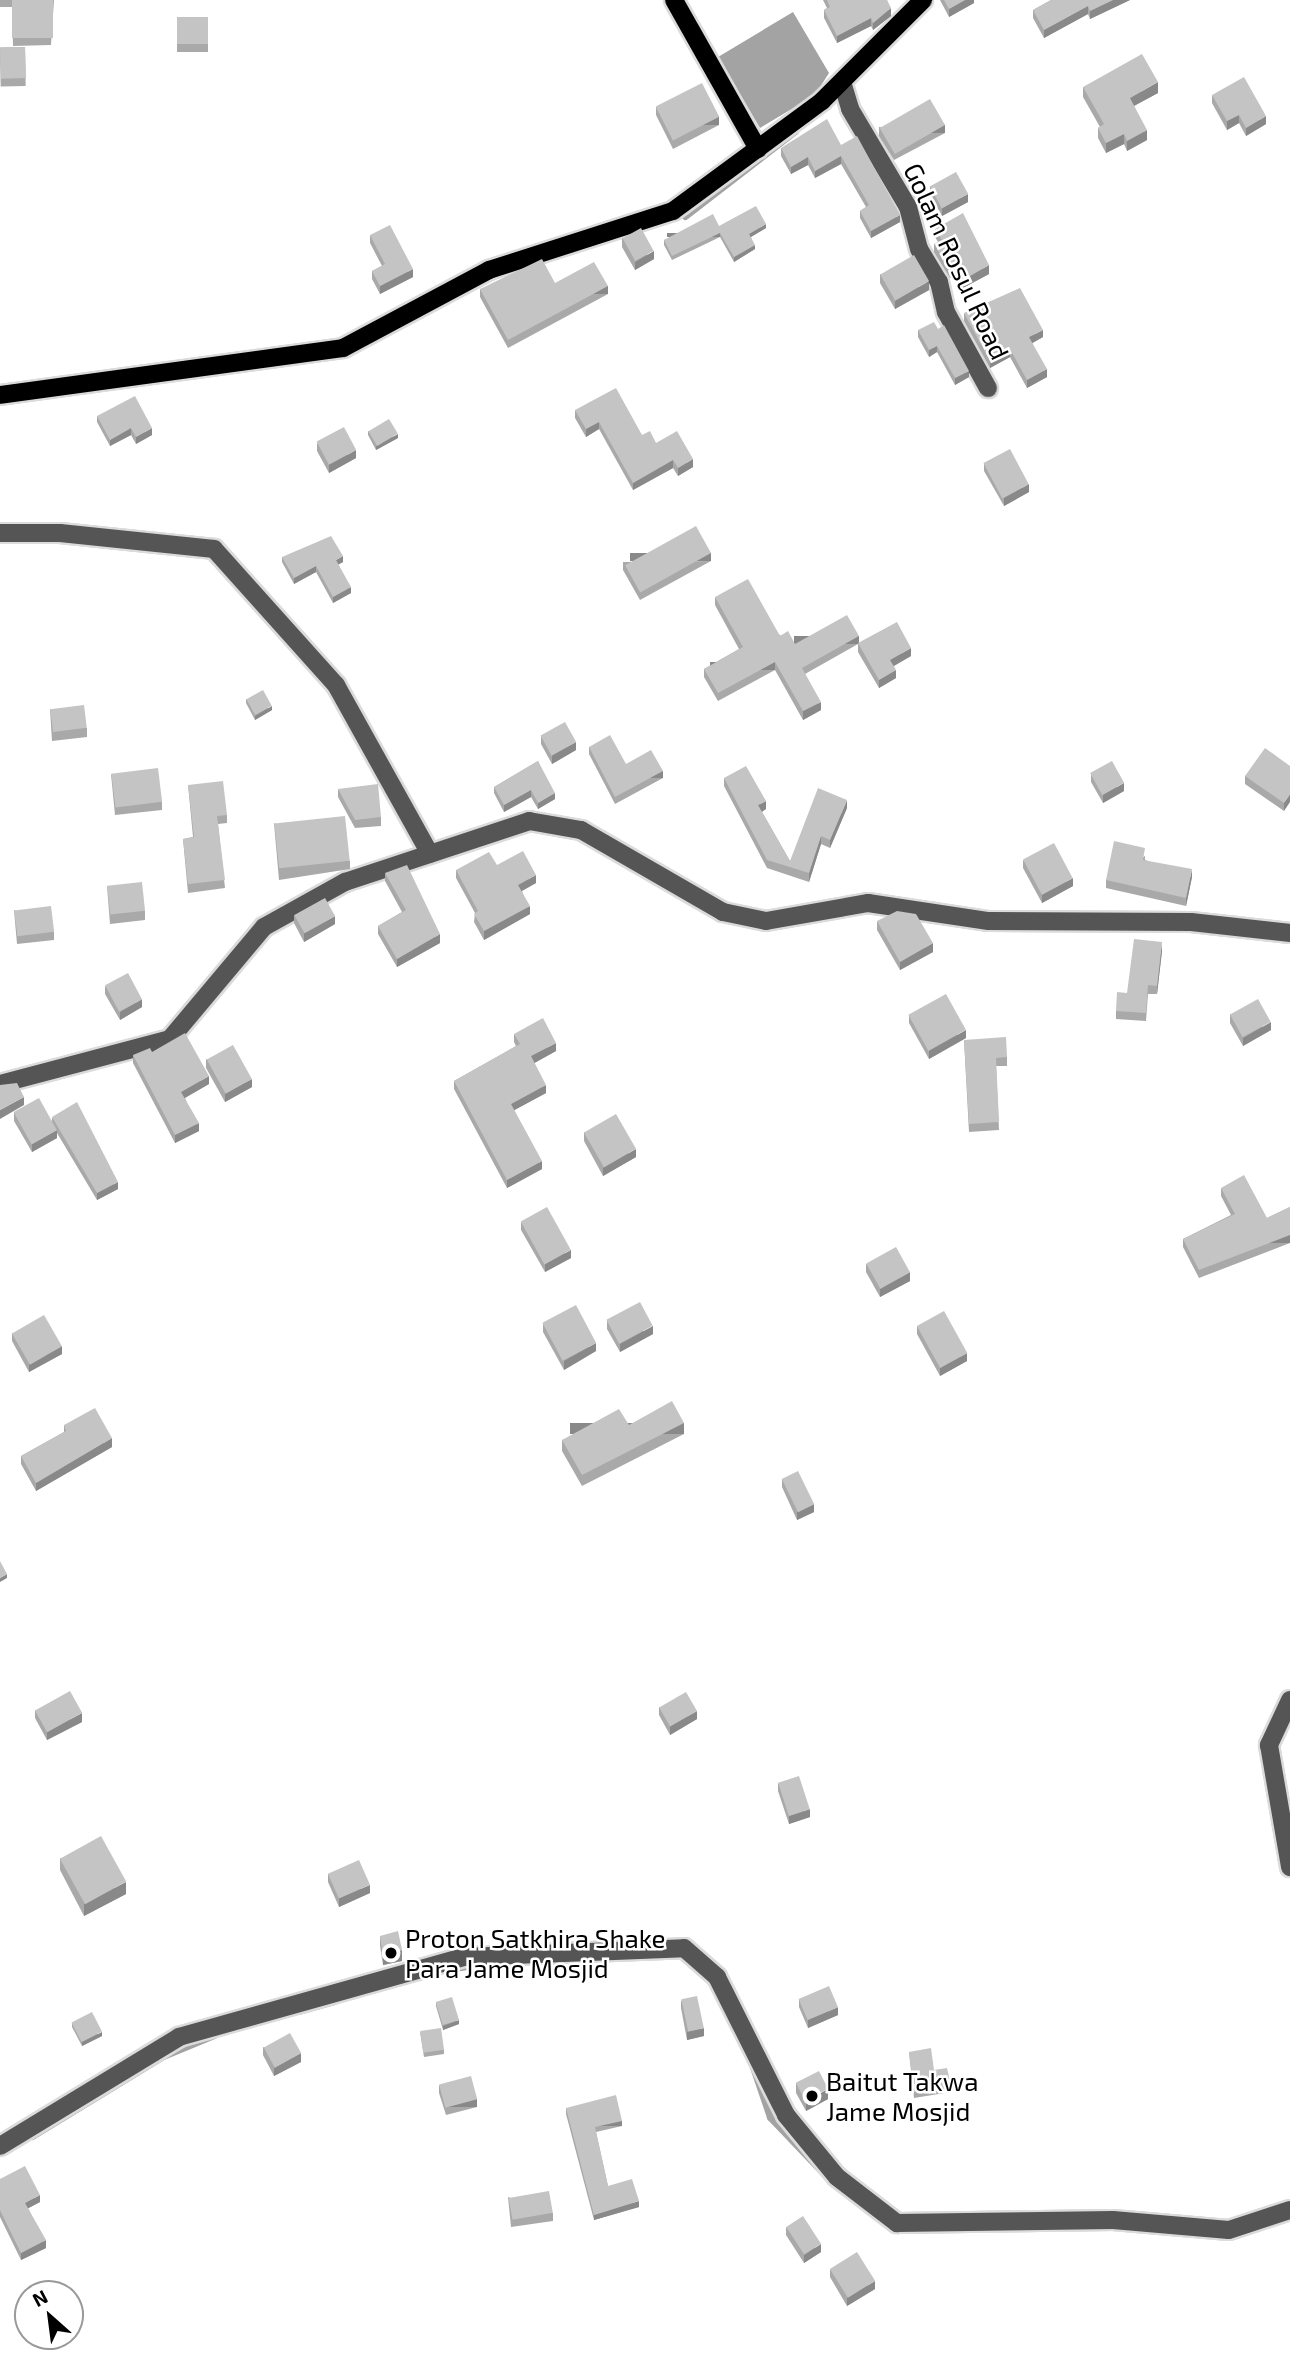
<!DOCTYPE html>
<html>
<head>
<meta charset="utf-8">
<style>
	body { margin:0 }
	#map { position:relative; width:1290px; height:2364px; overflow:hidden; background:#fff; font-family:"Exo 2",sans-serif }
	div>[style] { position:absolute }
	.water>* { inset:0; background:#a3a3a3 }
	.stream>* { height:7px; margin:-3.5px; padding:0 3.5px; transform-origin:3.5px; border-radius:3.5px; background:#a3a3a3 }
	.roads { filter:drop-shadow(2px 0 #dbdbdb) drop-shadow(-2px 0 #dbdbdb) drop-shadow(0 2px #dbdbdb) drop-shadow(0 -2px #dbdbdb) }
	.minor>* { height:18px; margin:-9px; padding:0 9px; transform-origin:9px; border-radius:9px; background:#555 }
	.major>* { height:18px; margin:-9px; padding:0 9px; transform-origin:9px; border-radius:9px; background:#000 }
	.wall>* { inset:0; background:#a9a9a9; transform-origin:0 0 }
	.shaded-wall>* { inset:0; background:#898989; transform-origin:0 0 }
	.building>* { inset:0; background:#c4c4c4; transform-origin:0 0 }
	.dots>* { width:19px; height:19px; translate:-50% -50%; box-sizing:border-box; border:4px solid #fff; border-radius:50% }
	span { translate:-50% -50%; white-space:nowrap; text-align:center; line-height:1.15; -webkit-text-stroke:5px #fff; paint-order:stroke }
	.street-label { font-size:26px; color:#000 }
	.poi-label { font-size:26px; color:#000 }
	.left { translate:0 -50%; text-align:left }
	.north { position:absolute; left:14px; top:2280px; width:70px; height:70px; box-sizing:border-box; background:#fff; border:2px solid #999; border-radius:50%; rotate:332deg; font-size:19px; font-weight:700; line-height:28px; text-align:center; color:#000 }
	.north::after { content:''; display:block; margin:auto; width:24px; height:32px; background:#000; clip-path:polygon(50% 0,100% 100%,50% 72%,0 100%) }
</style>
</head>
<body>
<div id="map">
	<div class="water">
		<i style="clip-path:polygon(793px 12px,829px 73px,815px 95px,760px 128px,718px 57px)"></i>
	</div>
	<div class="stream">
		<i style="left:685px;top:216px;width:139px;rotate:-37.7deg"></i>
		<i style="left:454px;top:1968px;width:26px;rotate:-9deg"></i>
		<i style="left:299px;top:2011px;width:37px;rotate:-16deg"></i>
		<i style="left:752px;top:2064px;width:56px;rotate:71.2deg"></i>
		<i style="left:770px;top:2117px;width:86px;rotate:46.4deg"></i>
		<i style="left:32px;top:2136px;width:153px;rotate:-31.4deg"></i>
		<i style="left:163px;top:2056px;width:55px;rotate:-22.4deg"></i>
	</div>
	<div class="roads">
		<div class="minor">
			<i style="left:842px;top:82px;width:28px;rotate:73deg"></i>
			<i style="left:850px;top:109px;width:114px;rotate:59.4deg"></i>
			<i style="left:908px;top:207px;width:43px;rotate:75.3deg"></i>
			<i style="left:919px;top:249px;width:39px;rotate:59deg"></i>
			<i style="left:939px;top:282px;width:31px;rotate:77deg"></i>
			<i style="left:946px;top:312px;width:87px;rotate:61.1deg"></i>
			<i style="left:0;top:533px;width:60px"></i>
			<i style="left:60px;top:533px;width:155px;rotate:5.9deg"></i>
			<i style="left:214px;top:549px;width:183px;rotate:48.1deg"></i>
			<i style="left:336px;top:685px;width:193px;rotate:60.9deg"></i>
			<i style="left:0;top:1084px;width:176px;rotate:-14.8deg"></i>
			<i style="left:170px;top:1039px;width:146px;rotate:-50deg"></i>
			<i style="left:264px;top:927px;width:93px;rotate:-29.1deg"></i>
			<i style="left:345px;top:882px;width:194px;rotate:-18.3deg"></i>
			<i style="left:529px;top:821px;width:53px;rotate:9.8deg"></i>
			<i style="left:581px;top:830px;width:164px;rotate:30deg"></i>
			<i style="left:723px;top:912px;width:44px;rotate:11.8deg"></i>
			<i style="left:766px;top:921px;width:104px;rotate:-10deg"></i>
			<i style="left:868px;top:903px;width:122px;rotate:8.5deg"></i>
			<i style="left:989px;top:921px;width:202px;rotate:0.3deg"></i>
			<i style="left:1191px;top:922px;width:100px;rotate:6.3deg"></i>
			<i style="left:1290px;top:1700px;width:50px;rotate:115deg"></i>
			<i style="left:1269px;top:1745px;width:124px;rotate:80.2deg"></i>
			<i style="left:0;top:2146px;width:210px;rotate:-31.3deg"></i>
			<i style="left:179px;top:2037px;width:296px;rotate:-15.7deg"></i>
			<i style="left:464px;top:1957px;width:220px;rotate:-2.3deg"></i>
			<i style="left:684px;top:1948px;width:44px;rotate:41.3deg"></i>
			<i style="left:717px;top:1977px;width:154px;rotate:63.4deg"></i>
			<i style="left:786px;top:2115px;width:80px;rotate:50.6deg"></i>
			<i style="left:837px;top:2177px;width:76px;rotate:37.5deg"></i>
			<i style="left:897px;top:2223px;width:216px;rotate:-0.8deg"></i>
			<i style="left:1113px;top:2220px;width:116px;rotate:4.9deg"></i>
			<i style="left:1229px;top:2230px;width:64px;rotate:-18.2deg"></i>
		</div>
		<div class="major">
			<i style="left:674px;top:0;width:171px;rotate:60.6deg"></i>
			<i style="left:0;top:395px;width:346px;rotate:-7.8deg"></i>
			<i style="left:343px;top:348px;width:166px;rotate:-28.1deg"></i>
			<i style="left:489px;top:270px;width:193px;rotate:-17.8deg"></i>
			<i style="left:673px;top:211px;width:185px;rotate:-36.4deg"></i>
			<i style="left:822px;top:101px;width:143px;rotate:-45deg"></i>
		</div>
	</div>
	<div class="wall">
		<i style="clip-path:polygon(0 0,54px 0,51px 45px,13px 46px,12px 7px,0 7px)"></i>
		<i style="clip-path:polygon(823px 0,887px 0,891px 16px,873px 30px,871px 26px,837px 43px,824px 18px,824px 10px,827px 8px)"></i>
		<i style="clip-path:polygon(940px 0,974px 0,974px 3px,949px 17px)"></i>
		<i style="clip-path:polygon(1051px 0,1130px 0,1090px 19px,1088px 14px,1044px 38px,1033px 18px,1033px 10px)"></i>
		<i style="left:208px;top:17px;width:35px;height:31px;rotate:90deg"></i>
		<i style="left:25px;top:47px;width:39px;height:25px;rotate:89deg"></i>
		<i style="clip-path:polygon(1083px 87px,1158px 93px,1134px 106px,1147px 140px,1127px 151px,1124px 144px,1106px 153px,1098px 138px,1098px 128px,1100px 127px,1083px 97px)"></i>
		<i style="clip-path:polygon(1212px 95px,1266px 124px,1246px 136px,1239px 123px,1227px 130px,1212px 103px)"></i>
		<i style="clip-path:polygon(656px 107px,719px 125px,673px 149px,656px 115px)"></i>
		<i style="clip-path:polygon(879px 127px,945px 133px,894px 160px,879px 136px)"></i>
		<i style="clip-path:polygon(841px 145px,900px 222px,871px 238px,860px 218px,860px 211px,866px 207px,841px 164px,815px 178px,808px 165px,791px 174px,781px 156px,781px 148px)"></i>
		<i style="clip-path:polygon(930px 186px,968px 202px,942px 216px,930px 195px)"></i>
		<i style="clip-path:polygon(719px 226px,766px 228px,751px 237px,755px 249px,734px 262px,720px 237px,672px 260px,664px 245px,664px 240px)"></i>
		<i style="clip-path:polygon(935px 229px,989px 274px,963px 288px,955px 275px,950px 278px,934px 252px,934px 244px,938px 242px,935px 237px)"></i>
		<i style="clip-path:polygon(370px 235px,413px 277px,380px 294px,372px 279px,372px 271px,382px 266px,370px 243px)"></i>
		<i style="clip-path:polygon(622px 238px,654px 259px,635px 270px,622px 247px)"></i>
		<i style="clip-path:polygon(880px 274px,929px 290px,895px 309px,880px 283px)"></i>
		<i style="clip-path:polygon(555px 283px,608px 294px,508px 348px,480px 297px,480px 289px)"></i>
		<i style="clip-path:polygon(964px 313px,1043px 337px,1032px 343px,1047px 377px,1027px 388px,1010px 357px,990px 368px,964px 321px)"></i>
		<i style="clip-path:polygon(938px 329px,969px 377px,955px 385px,937px 352px,929px 357px,918px 337px,918px 330px)"></i>
		<i style="clip-path:polygon(575px 410px,642px 435px,656px 443px,693px 467px,678px 476px,673px 468px,633px 490px,599px 429px,586px 437px,575px 418px)"></i>
		<i style="clip-path:polygon(97px 416px,152px 435px,136px 444px,131px 435px,110px 446px,97px 422px)"></i>
		<i style="clip-path:polygon(368px 431px,398px 438px,376px 450px,368px 435px)"></i>
		<i style="clip-path:polygon(317px 443px,356px 458px,329px 473px,317px 451px)"></i>
		<i style="clip-path:polygon(984px 463px,1029px 492px,1004px 506px,984px 471px)"></i>
		<i style="clip-path:polygon(282px 557px,343px 562px,338px 564px,351px 593px,333px 603px,316px 572px,294px 584px,282px 562px)"></i>
		<i style="clip-path:polygon(711px 561px,640px 600px,623px 570px,623px 562px)"></i>
		<i style="clip-path:polygon(715px 597px,795px 644px,859px 643px,911px 656px,894px 666px,896px 678px,879px 688px,858px 652px,858px 644px,805px 674px,821px 710px,803px 720px,775px 670px,718px 701px,704px 677px,704px 669px,739px 649px,715px 605px)"></i>
		<i style="clip-path:polygon(246px 699px,272px 710px,255px 720px,246px 703px)"></i>
		<i style="clip-path:polygon(50px 709px,87px 728px,87px 737px,52px 741px)"></i>
		<i style="clip-path:polygon(541px 736px,576px 750px,552px 764px,541px 744px)"></i>
		<i style="clip-path:polygon(589px 747px,626px 764px,663px 778px,615px 804px,589px 754px)"></i>
		<i style="clip-path:polygon(538px 761px,555px 799px,538px 809px,531px 797px,504px 812px,494px 793px,494px 787px)"></i>
		<i style="clip-path:polygon(1290px 766px,1284px 811px,1245px 784px,1245px 776px)"></i>
		<i style="clip-path:polygon(111px 774px,162px 802px,162px 810px,115px 815px)"></i>
		<i style="clip-path:polygon(1091px 774px,1124px 791px,1103px 803px,1091px 782px)"></i>
		<i style="clip-path:polygon(724px 778px,766px 809px,762px 812px,790px 861px,847px 808px,830px 848px,821px 844px,809px 882px,767px 868px,724px 786px)"></i>
		<i style="clip-path:polygon(188px 785px,227px 815px,227px 823px,218px 824px,225px 888px,188px 893px,183px 839px,193px 837px)"></i>
		<i style="clip-path:polygon(338px 789px,381px 817px,381px 826px,355px 828px,338px 797px)"></i>
		<i style="clip-path:polygon(274px 823px,350px 861px,350px 869px,279px 880px)"></i>
		<i style="clip-path:polygon(1145px 856px,1145px 860px,1192px 877px,1186px 906px,1106px 888px,1106px 880px)"></i>
		<i style="clip-path:polygon(1023px 860px,1073px 886px,1042px 903px,1023px 868px)"></i>
		<i style="clip-path:polygon(497px 865px,536px 883px,522px 891px,530px 914px,484px 940px,474px 922px,475px 913px,456px 878px,456px 870px)"></i>
		<i style="clip-path:polygon(385px 873px,440px 943px,397px 967px,378px 934px,378px 926px,402px 912px,385px 881px)"></i>
		<i style="clip-path:polygon(107px 886px,145px 911px,145px 920px,110px 924px)"></i>
		<i style="clip-path:polygon(14px 910px,54px 932px,54px 940px,17px 944px)"></i>
		<i style="clip-path:polygon(294px 915px,335px 924px,304px 942px,294px 923px)"></i>
		<i style="clip-path:polygon(877px 921px,933px 952px,900px 970px,877px 930px)"></i>
		<i style="clip-path:polygon(1162px 951px,1157px 994px,1148px 994px,1146px 1021px,1116px 1019px,1116px 1011px,1127px 993px)"></i>
		<i style="clip-path:polygon(105px 986px,142px 1007px,120px 1020px,105px 994px)"></i>
		<i style="clip-path:polygon(1230px 1014px,1271px 1030px,1243px 1046px,1230px 1023px)"></i>
		<i style="clip-path:polygon(909px 1015px,966px 1038px,929px 1059px,909px 1023px)"></i>
		<i style="clip-path:polygon(514px 1034px,556px 1051px,534px 1063px,546px 1093px,514px 1110px,542px 1169px,507px 1188px,454px 1089px,454px 1081px,516px 1046px,514px 1042px)"></i>
		<i style="clip-path:polygon(964px 1040px,1007px 1057px,1007px 1066px,996px 1066px,999px 1130px,969px 1132px)"></i>
		<i style="clip-path:polygon(133px 1055px,209px 1084px,185px 1098px,199px 1131px,175px 1143px,133px 1063px)"></i>
		<i style="clip-path:polygon(206px 1059px,252px 1087px,225px 1102px,206px 1068px)"></i>
		<i style="clip-path:polygon(14px 1113px,52px 1121px,52px 1117px,118px 1189px,97px 1200px,57px 1133px,57px 1138px,32px 1152px,14px 1121px)"></i>
		<i style="clip-path:polygon(584px 1132px,636px 1157px,603px 1176px,584px 1141px)"></i>
		<i style="clip-path:polygon(1221px 1188px,1267px 1218px,1290px 1207px,1290px 1243px,1199px 1278px,1183px 1247px,1183px 1239px,1231px 1215px,1221px 1196px)"></i>
		<i style="clip-path:polygon(521px 1222px,571px 1258px,545px 1272px,521px 1230px)"></i>
		<i style="clip-path:polygon(866px 1264px,910px 1281px,880px 1297px,866px 1272px)"></i>
		<i style="clip-path:polygon(607px 1320px,653px 1334px,620px 1352px,607px 1329px)"></i>
		<i style="clip-path:polygon(543px 1324px,596px 1351px,564px 1370px,543px 1332px)"></i>
		<i style="clip-path:polygon(917px 1326px,967px 1361px,940px 1376px,917px 1334px)"></i>
		<i style="clip-path:polygon(12px 1333px,62px 1354px,29px 1372px,12px 1341px)"></i>
		<i style="clip-path:polygon(64px 1425px,112px 1447px,36px 1491px,21px 1464px,21px 1456px,64px 1432px)"></i>
		<i style="clip-path:polygon(629px 1425px,684px 1434px,582px 1486px,562px 1451px,562px 1440px)"></i>
		<i style="clip-path:polygon(782px 1479px,814px 1512px,797px 1520px,782px 1487px)"></i>
		<i style="clip-path:polygon(659px 1707px,697px 1719px,670px 1735px,659px 1715px)"></i>
		<i style="clip-path:polygon(35px 1710px,82px 1722px,47px 1740px,35px 1718px)"></i>
		<i style="clip-path:polygon(778px 1783px,810px 1817px,789px 1824px,778px 1791px)"></i>
		<i style="clip-path:polygon(60px 1858px,126px 1894px,84px 1916px,60px 1870px)"></i>
		<i style="clip-path:polygon(328px 1874px,370px 1893px,339px 1907px,328px 1882px)"></i>
		<i style="clip-path:polygon(380px 1936px,402px 1961px,383px 1965px,380px 1946px)"></i>
		<i style="clip-path:polygon(799px 1999px,838px 2015px,808px 2028px,799px 2007px)"></i>
		<i style="clip-path:polygon(681px 2000px,704px 2036px,687px 2040px,681px 2008px)"></i>
		<i style="clip-path:polygon(436px 2002px,459px 2024px,443px 2030px,436px 2006px)"></i>
		<i style="clip-path:polygon(72px 2023px,102px 2036px,82px 2046px,72px 2027px)"></i>
		<i style="clip-path:polygon(420px 2032px,444px 2050px,444px 2054px,424px 2057px)"></i>
		<i style="clip-path:polygon(263px 2047px,301px 2062px,274px 2076px,263px 2055px)"></i>
		<i style="clip-path:polygon(909px 2052px,934px 2070px,951px 2085px,951px 2092px,914px 2098px)"></i>
		<i style="clip-path:polygon(796px 2083px,828px 2099px,806px 2111px,796px 2093px)"></i>
		<i style="clip-path:polygon(439px 2085px,477px 2107px,446px 2115px,439px 2093px)"></i>
		<i style="clip-path:polygon(566px 2108px,622px 2126px,596px 2132px,608px 2186px,639px 2207px,594px 2220px,566px 2114px)"></i>
		<i style="clip-path:polygon(0 2179px,40px 2202px,28px 2208px,46px 2248px,21px 2260px,0 2217px)"></i>
		<i style="clip-path:polygon(508px 2197px,553px 2213px,553px 2221px,511px 2227px)"></i>
		<i style="clip-path:polygon(786px 2227px,821px 2252px,804px 2263px,786px 2235px)"></i>
		<i style="clip-path:polygon(830px 2269px,875px 2289px,847px 2306px,830px 2277px)"></i>
	</div>
	<div class="shaded-wall">
		<i style="clip-path:polygon(965px 0,974px 0,974px 3px,949px 17px,949px 9px)"></i>
		<i style="clip-path:polygon(1113px 0,1130px 0,1090px 19px,1090px 11px)"></i>
		<i style="clip-path:polygon(1088px 6px,1088px 14px,1044px 38px,1044px 30px)"></i>
		<i style="clip-path:polygon(891px 8px,891px 16px,873px 30px,873px 23px)"></i>
		<i style="clip-path:polygon(871px 18px,871px 26px,837px 43px,837px 36px)"></i>
		<i style="clip-path:polygon(1158px 82px,1158px 93px,1130px 108px,1130px 98px)"></i>
		<i style="clip-path:polygon(1239px 115px,1239px 123px,1227px 130px,1227px 121px)"></i>
		<i style="clip-path:polygon(1266px 116px,1266px 124px,1246px 136px,1246px 128px)"></i>
		<i style="left:719px;top:117px;width:8px;height:52px;rotate:90deg"></i>
		<i style="left:945px;top:125px;width:8px;height:58px;rotate:90deg"></i>
		<i style="clip-path:polygon(1147px 130px,1147px 140px,1127px 151px,1127px 141px)"></i>
		<i style="clip-path:polygon(1124px 134px,1124px 144px,1106px 153px,1106px 143px)"></i>
		<i style="clip-path:polygon(841px 156px,841px 164px,815px 178px,815px 171px)"></i>
		<i style="clip-path:polygon(808px 157px,808px 165px,791px 174px,791px 167px)"></i>
		<i style="clip-path:polygon(968px 194px,968px 202px,942px 216px,942px 208px)"></i>
		<i style="clip-path:polygon(900px 215px,900px 222px,871px 238px,871px 231px)"></i>
		<i style="clip-path:polygon(766px 224px,766px 228px,749px 238px,749px 234px)"></i>
		<i style="left:720px;top:233px;width:4px;height:53px;rotate:90deg"></i>
		<i style="clip-path:polygon(755px 245px,755px 249px,734px 262px,734px 257px)"></i>
		<i style="clip-path:polygon(654px 251px,654px 259px,635px 270px,635px 262px)"></i>
		<i style="clip-path:polygon(989px 265px,989px 274px,963px 288px,963px 280px)"></i>
		<i style="clip-path:polygon(955px 267px,955px 275px,950px 278px,950px 270px)"></i>
		<i style="clip-path:polygon(413px 269px,413px 277px,380px 294px,380px 286px)"></i>
		<i style="clip-path:polygon(929px 281px,929px 290px,895px 309px,895px 301px)"></i>
		<i style="left:608px;top:286px;width:8px;height:114px;rotate:90deg"></i>
		<i style="clip-path:polygon(1043px 330px,1043px 337px,1029px 345px,1029px 337px)"></i>
		<i style="clip-path:polygon(937px 346px,937px 352px,929px 357px,929px 350px)"></i>
		<i style="clip-path:polygon(1010px 349px,1010px 357px,990px 368px,990px 361px)"></i>
		<i style="clip-path:polygon(1047px 369px,1047px 377px,1027px 388px,1027px 380px)"></i>
		<i style="clip-path:polygon(969px 371px,969px 377px,955px 385px,955px 378px)"></i>
		<i style="clip-path:polygon(599px 422px,599px 429px,586px 437px,586px 429px)"></i>
		<i style="clip-path:polygon(131px 428px,131px 435px,110px 446px,110px 440px)"></i>
		<i style="clip-path:polygon(152px 428px,152px 435px,136px 444px,136px 437px)"></i>
		<i style="clip-path:polygon(398px 434px,398px 438px,376px 450px,376px 446px)"></i>
		<i style="clip-path:polygon(356px 450px,356px 458px,329px 473px,329px 465px)"></i>
		<i style="clip-path:polygon(693px 459px,693px 467px,678px 476px,678px 468px)"></i>
		<i style="clip-path:polygon(673px 460px,673px 468px,633px 490px,633px 483px)"></i>
		<i style="clip-path:polygon(1029px 484px,1029px 492px,1004px 506px,1004px 498px)"></i>
		<i style="left:711px;top:553px;width:8px;height:81px;rotate:90deg"></i>
		<i style="clip-path:polygon(343px 556px,343px 562px,336px 566px,336px 560px)"></i>
		<i style="clip-path:polygon(316px 566px,316px 572px,294px 584px,294px 578px)"></i>
		<i style="clip-path:polygon(351px 587px,351px 593px,333px 603px,333px 597px)"></i>
		<i style="left:859px;top:636px;width:8px;height:65px;rotate:90deg"></i>
		<i style="clip-path:polygon(911px 648px,911px 656px,890px 668px,890px 660px)"></i>
		<i style="left:775px;top:662px;width:8px;height:65px;rotate:90deg"></i>
		<i style="clip-path:polygon(896px 670px,896px 678px,879px 688px,879px 680px)"></i>
		<i style="clip-path:polygon(821px 702px,821px 710px,803px 720px,803px 711px)"></i>
		<i style="clip-path:polygon(272px 706px,272px 710px,255px 720px,255px 716px)"></i>
		<i style="clip-path:polygon(576px 742px,576px 750px,552px 764px,552px 755px)"></i>
		<i style="left:663px;top:771px;width:7px;height:55px;rotate:90deg"></i>
		<i style="clip-path:polygon(1124px 783px,1124px 791px,1103px 803px,1103px 795px)"></i>
		<i style="clip-path:polygon(531px 790px,531px 797px,504px 812px,504px 805px)"></i>
		<i style="clip-path:polygon(555px 793px,555px 799px,538px 809px,538px 803px)"></i>
		<i style="clip-path:polygon(1290px 794px,1290px 802px,1284px 811px,1284px 803px)"></i>
		<i style="clip-path:polygon(847px 800px,847px 808px,830px 848px,830px 840px)"></i>
		<i style="clip-path:polygon(766px 801px,766px 809px,758px 814px,758px 805px)"></i>
		<i style="clip-path:polygon(821px 836px,821px 844px,809px 882px,809px 873px)"></i>
		<i style="clip-path:polygon(1192px 869px,1192px 877px,1186px 906px,1186px 898px)"></i>
		<i style="clip-path:polygon(536px 875px,536px 883px,518px 893px,518px 885px)"></i>
		<i style="clip-path:polygon(1073px 878px,1073px 886px,1042px 903px,1042px 895px)"></i>
		<i style="clip-path:polygon(530px 906px,530px 914px,484px 940px,484px 931px)"></i>
		<i style="clip-path:polygon(335px 916px,335px 924px,304px 942px,304px 933px)"></i>
		<i style="clip-path:polygon(440px 934px,440px 943px,397px 967px,397px 959px)"></i>
		<i style="clip-path:polygon(1162px 942px,1162px 951px,1157px 994px,1157px 986px)"></i>
		<i style="clip-path:polygon(933px 943px,933px 952px,900px 970px,900px 962px)"></i>
		<i style="clip-path:polygon(142px 999px,142px 1007px,120px 1020px,120px 1012px)"></i>
		<i style="clip-path:polygon(1271px 1022px,1271px 1030px,1243px 1046px,1243px 1038px)"></i>
		<i style="clip-path:polygon(966px 1030px,966px 1038px,929px 1059px,929px 1051px)"></i>
		<i style="clip-path:polygon(556px 1043px,556px 1051px,531px 1065px,531px 1056px)"></i>
		<i style="clip-path:polygon(209px 1076px,209px 1084px,181px 1100px,181px 1092px)"></i>
		<i style="clip-path:polygon(252px 1079px,252px 1087px,225px 1102px,225px 1093px)"></i>
		<i style="clip-path:polygon(546px 1085px,546px 1093px,511px 1112px,511px 1104px)"></i>
		<i style="clip-path:polygon(24px 1097px,24px 1105px,0 1119px,0 1110px)"></i>
		<i style="clip-path:polygon(199px 1123px,199px 1131px,175px 1143px,175px 1135px)"></i>
		<i style="clip-path:polygon(57px 1130px,57px 1138px,32px 1152px,32px 1144px)"></i>
		<i style="clip-path:polygon(636px 1149px,636px 1157px,603px 1176px,603px 1168px)"></i>
		<i style="clip-path:polygon(542px 1161px,542px 1169px,507px 1188px,507px 1180px)"></i>
		<i style="clip-path:polygon(118px 1182px,118px 1189px,97px 1200px,97px 1193px)"></i>
		<i style="left:1290px;top:1235px;width:8px;height:97px;rotate:90deg"></i>
		<i style="clip-path:polygon(571px 1250px,571px 1258px,545px 1272px,545px 1264px)"></i>
		<i style="clip-path:polygon(910px 1272px,910px 1281px,880px 1297px,880px 1289px)"></i>
		<i style="clip-path:polygon(653px 1326px,653px 1334px,620px 1352px,620px 1344px)"></i>
		<i style="clip-path:polygon(596px 1343px,596px 1351px,564px 1370px,564px 1361px)"></i>
		<i style="clip-path:polygon(62px 1346px,62px 1354px,29px 1372px,29px 1364px)"></i>
		<i style="clip-path:polygon(967px 1353px,967px 1361px,940px 1376px,940px 1368px)"></i>
		<i style="left:684px;top:1423px;width:11px;height:114px;rotate:90deg"></i>
		<i style="clip-path:polygon(112px 1438px,112px 1447px,36px 1491px,36px 1483px)"></i>
		<i style="clip-path:polygon(814px 1504px,814px 1512px,797px 1520px,797px 1512px)"></i>
		<i style="clip-path:polygon(7px 1574px,7px 1578px,0 1582px,0 1578px)"></i>
		<i style="clip-path:polygon(697px 1711px,697px 1719px,670px 1735px,670px 1726px)"></i>
		<i style="clip-path:polygon(82px 1713px,82px 1722px,47px 1740px,47px 1732px)"></i>
		<i style="clip-path:polygon(810px 1809px,810px 1817px,789px 1824px,789px 1816px)"></i>
		<i style="clip-path:polygon(126px 1882px,126px 1894px,84px 1916px,84px 1904px)"></i>
		<i style="clip-path:polygon(370px 1885px,370px 1893px,339px 1907px,339px 1898px)"></i>
		<i style="clip-path:polygon(402px 1950px,402px 1961px,383px 1965px,383px 1955px)"></i>
		<i style="clip-path:polygon(838px 2007px,838px 2015px,808px 2028px,808px 2020px)"></i>
		<i style="clip-path:polygon(459px 2020px,459px 2024px,443px 2030px,443px 2026px)"></i>
		<i style="clip-path:polygon(704px 2028px,704px 2036px,687px 2040px,687px 2032px)"></i>
		<i style="clip-path:polygon(102px 2032px,102px 2036px,82px 2046px,82px 2042px)"></i>
		<i style="clip-path:polygon(301px 2053px,301px 2062px,274px 2076px,274px 2068px)"></i>
		<i style="clip-path:polygon(828px 2089px,828px 2099px,806px 2111px,806px 2101px)"></i>
		<i style="left:477px;top:2099px;width:8px;height:32px;rotate:90deg"></i>
		<i style="left:622px;top:2121px;width:5px;height:28px;rotate:90deg"></i>
		<i style="clip-path:polygon(40px 2195px,40px 2202px,25px 2210px,25px 2203px)"></i>
		<i style="clip-path:polygon(639px 2201px,639px 2207px,594px 2220px,594px 2215px)"></i>
		<i style="clip-path:polygon(46px 2240px,46px 2248px,21px 2260px,21px 2253px)"></i>
		<i style="clip-path:polygon(821px 2244px,821px 2252px,804px 2263px,804px 2255px)"></i>
		<i style="clip-path:polygon(875px 2281px,875px 2289px,847px 2306px,847px 2298px)"></i>
	</div>
	<div class="building">
		<i style="left:12px;top:0;width:41px;height:38px"></i>
		<i style="clip-path:polygon(827px 0,887px 0,891px 8px,873px 23px,871px 18px,837px 36px,824px 10px,830px 7px)"></i>
		<i style="clip-path:polygon(944px 0,965px 0,949px 9px)"></i>
		<i style="clip-path:polygon(1051px 0,1113px 0,1090px 11px,1088px 6px,1044px 30px,1033px 10px)"></i>
		<i style="left:208px;top:17px;width:27px;height:31px;rotate:90deg"></i>
		<i style="left:25px;top:47px;width:31px;height:25px;rotate:88deg"></i>
		<i style="clip-path:polygon(1142px 54px,1158px 82px,1130px 98px,1147px 130px,1127px 141px,1124px 134px,1106px 143px,1098px 128px,1104px 124px,1083px 87px)"></i>
		<i style="clip-path:polygon(1244px 77px,1266px 116px,1246px 128px,1239px 115px,1227px 121px,1212px 95px)"></i>
		<i style="left:702px;top:83px;width:38px;height:52px;rotate:63deg"></i>
		<i style="left:930px;top:99px;width:30px;height:58px;rotate:60deg"></i>
		<i style="clip-path:polygon(827px 119px,841px 145px,857px 136px,900px 215px,871px 231px,860px 211px,869px 205px,841px 156px,815px 171px,808px 157px,791px 167px,781px 148px)"></i>
		<i style="left:956px;top:172px;width:25px;height:30px;rotate:61deg"></i>
		<i style="clip-path:polygon(756px 206px,766px 224px,749px 234px,755px 245px,734px 257px,720px 233px,672px 256px,664px 240px,713px 214px,719px 226px)"></i>
		<i style="clip-path:polygon(963px 213px,989px 265px,963px 280px,955px 267px,950px 270px,934px 244px,942px 240px,935px 229px)"></i>
		<i style="clip-path:polygon(390px 225px,413px 269px,380px 286px,372px 271px,385px 264px,370px 235px)"></i>
		<i style="left:641px;top:228px;width:26px;height:21px;rotate:61deg"></i>
		<i style="left:914px;top:255px;width:30px;height:39px;rotate:60deg"></i>
		<i style="clip-path:polygon(542px 259px,555px 283px,594px 262px,608px 286px,508px 340px,480px 289px)"></i>
		<i style="clip-path:polygon(1020px 288px,1043px 330px,1029px 337px,1047px 369px,1027px 380px,1010px 349px,990px 361px,964px 313px)"></i>
		<i style="clip-path:polygon(934px 322px,938px 329px,944px 325px,969px 371px,955px 378px,937px 346px,929px 350px,918px 330px)"></i>
		<i style="clip-path:polygon(616px 388px,642px 435px,650px 431px,656px 443px,677px 431px,693px 459px,678px 468px,673px 460px,633px 483px,599px 422px,586px 429px,575px 410px)"></i>
		<i style="clip-path:polygon(135px 396px,152px 428px,136px 437px,131px 428px,110px 440px,97px 416px)"></i>
		<i style="left:389px;top:419px;width:17px;height:24px;rotate:59deg"></i>
		<i style="left:344px;top:427px;width:26px;height:31px;rotate:62deg"></i>
		<i style="left:1010px;top:449px;width:40px;height:30px;rotate:62deg"></i>
		<i style="left:696px;top:526px;width:31px;height:81px;rotate:61deg"></i>
		<i style="clip-path:polygon(331px 536px,343px 556px,336px 560px,351px 587px,333px 597px,316px 566px,294px 578px,282px 557px)"></i>
		<i style="clip-path:polygon(748px 579px,780px 636px,788px 631px,795px 644px,847px 615px,859px 636px,802px 668px,821px 702px,803px 711px,775px 662px,718px 693px,704px 669px,743px 647px,715px 597px)"></i>
		<i style="clip-path:polygon(897px 622px,911px 648px,890px 660px,896px 670px,879px 680px,858px 643px)"></i>
		<i style="left:263px;top:690px;width:18px;height:19px;rotate:61deg"></i>
		<i style="left:84px;top:705px;width:23px;height:34px;rotate:83deg"></i>
		<i style="left:565px;top:722px;width:23px;height:28px;rotate:61deg"></i>
		<i style="clip-path:polygon(610px 735px,626px 764px,651px 750px,663px 771px,615px 797px,589px 747px)"></i>
		<i style="clip-path:polygon(1265px 748px,1290px 766px,1290px 794px,1284px 803px,1245px 776px)"></i>
		<i style="clip-path:polygon(538px 761px,555px 793px,538px 803px,531px 790px,504px 805px,494px 787px)"></i>
		<i style="left:1112px;top:761px;width:25px;height:25px;rotate:61deg"></i>
		<i style="clip-path:polygon(746px 766px,766px 801px,758px 805px,790px 861px,818px 788px,847px 800px,830px 840px,821px 836px,809px 873px,767px 860px,724px 778px)"></i>
		<i style="left:158px;top:768px;width:34px;height:47px;rotate:83deg"></i>
		<i style="clip-path:polygon(223px 781px,227px 815px,217px 816px,225px 880px,188px 884px,183px 839px,194px 837px,188px 785px)"></i>
		<i style="clip-path:polygon(378px 784px,381px 817px,355px 820px,338px 789px)"></i>
		<i style="left:345px;top:816px;width:45px;height:71px;rotate:84deg"></i>
		<i style="clip-path:polygon(1114px 841px,1145px 848px,1143px 860px,1192px 869px,1186px 898px,1106px 880px)"></i>
		<i style="left:1054px;top:843px;width:40px;height:35px;rotate:62deg"></i>
		<i style="clip-path:polygon(523px 851px,536px 875px,518px 885px,530px 906px,484px 931px,474px 914px,478px 911px,456px 870px,489px 852px,497px 865px)"></i>
		<i style="clip-path:polygon(407px 865px,440px 934px,397px 959px,378px 926px,406px 910px,385px 873px)"></i>
		<i style="left:142px;top:882px;width:29px;height:35px;rotate:84deg"></i>
		<i style="left:325px;top:898px;width:21px;height:35px;rotate:61deg"></i>
		<i style="left:51px;top:906px;width:26px;height:37px;rotate:83deg"></i>
		<i style="clip-path:polygon(897px 911px,916px 914px,933px 943px,900px 962px,877px 921px)"></i>
		<i style="clip-path:polygon(1134px 939px,1162px 942px,1157px 986px,1148px 985px,1146px 1013px,1116px 1011px,1117px 992px,1127px 993px)"></i>
		<i style="left:128px;top:973px;width:30px;height:26px;rotate:62deg"></i>
		<i style="left:946px;top:994px;width:41px;height:43px;rotate:61deg"></i>
		<i style="left:1258px;top:999px;width:26px;height:32px;rotate:61deg"></i>
		<i style="clip-path:polygon(543px 1018px,556px 1043px,531px 1056px,546px 1085px,511px 1104px,542px 1161px,507px 1180px,454px 1081px,520px 1044px,514px 1034px)"></i>
		<i style="clip-path:polygon(185px 1033px,209px 1076px,181px 1092px,199px 1123px,175px 1135px,133px 1055px,150px 1048px,152px 1052px)"></i>
		<i style="clip-path:polygon(1006px 1037px,1007px 1057px,996px 1058px,999px 1122px,969px 1124px,964px 1040px)"></i>
		<i style="left:233px;top:1045px;width:39px;height:30px;rotate:61deg"></i>
		<i style="clip-path:polygon(17px 1083px,24px 1097px,0 1110px,0 1085px)"></i>
		<i style="left:39px;top:1098px;width:37px;height:29px;rotate:61deg"></i>
		<i style="clip-path:polygon(77px 1102px,118px 1182px,97px 1193px,52px 1117px)"></i>
		<i style="left:616px;top:1114px;width:40px;height:37px;rotate:60deg"></i>
		<i style="clip-path:polygon(1244px 1175px,1267px 1218px,1290px 1207px,1290px 1235px,1199px 1270px,1183px 1239px,1235px 1214px,1221px 1188px)"></i>
		<i style="left:547px;top:1207px;width:49px;height:30px;rotate:61deg"></i>
		<i style="left:896px;top:1247px;width:29px;height:34px;rotate:61deg"></i>
		<i style="left:640px;top:1302px;width:27px;height:38px;rotate:62deg"></i>
		<i style="left:576px;top:1305px;width:43px;height:38px;rotate:62deg"></i>
		<i style="left:944px;top:1311px;width:48px;height:31px;rotate:61deg"></i>
		<i style="left:44px;top:1315px;width:36px;height:37px;rotate:60deg"></i>
		<i style="clip-path:polygon(672px 1401px,684px 1423px,582px 1475px,562px 1440px,619px 1409px,629px 1425px)"></i>
		<i style="clip-path:polygon(95px 1408px,112px 1438px,36px 1483px,21px 1456px,66px 1431px,64px 1425px)"></i>
		<i style="left:798px;top:1471px;width:37px;height:18px;rotate:64deg"></i>
		<i style="clip-path:polygon(0 1561px,7px 1574px,0 1578px)"></i>
		<i style="left:70px;top:1691px;width:25px;height:40px;rotate:61deg"></i>
		<i style="left:686px;top:1692px;width:22px;height:31px;rotate:60deg"></i>
		<i style="left:799px;top:1776px;width:35px;height:22px;rotate:72deg"></i>
		<i style="left:101px;top:1836px;width:52px;height:47px;rotate:61deg"></i>
		<i style="left:359px;top:1860px;width:27px;height:34px;rotate:66deg"></i>
		<i style="clip-path:polygon(398px 1931px,402px 1950px,383px 1955px,380px 1936px)"></i>
		<i style="left:829px;top:1986px;width:23px;height:33px;rotate:67deg"></i>
		<i style="left:697px;top:1996px;width:33px;height:16px;rotate:78deg"></i>
		<i style="left:452px;top:1997px;width:24px;height:17px;rotate:73deg"></i>
		<i style="left:92px;top:2012px;width:22px;height:23px;rotate:63deg"></i>
		<i style="left:441px;top:2028px;width:22px;height:21px;rotate:82deg"></i>
		<i style="left:290px;top:2033px;width:23px;height:30px;rotate:61deg"></i>
		<i style="clip-path:polygon(931px 2048px,934px 2070px,947px 2068px,951px 2085px,914px 2092px,909px 2052px)"></i>
		<i style="left:819px;top:2071px;width:20px;height:26px;rotate:63deg"></i>
		<i style="left:471px;top:2076px;width:24px;height:33px;rotate:75deg"></i>
		<i style="clip-path:polygon(616px 2095px,622px 2121px,595px 2127px,608px 2186px,632px 2179px,639px 2201px,594px 2215px,566px 2108px)"></i>
		<i style="clip-path:polygon(25px 2166px,40px 2195px,25px 2203px,46px 2240px,21px 2253px,0 2210px,0 2179px)"></i>
		<i style="left:549px;top:2191px;width:22px;height:41px;rotate:80deg"></i>
		<i style="left:803px;top:2216px;width:33px;height:20px;rotate:57deg"></i>
		<i style="left:857px;top:2252px;width:34px;height:32px;rotate:58deg"></i>
	</div>
	<div class="dots">
		<i style="left:391px;top:1953px;background:#000"></i>
		<i style="left:812px;top:2096px;background:#000"></i>
	</div>
	<div class="street-label">
		<span style="left:957px;top:261px;rotate:65deg">Golam Rosul Road</span>
	</div>
	<div class="poi-label">
		<span class="left" style="left:405px;top:1953px">Proton Satkhira Shake<br>Para Jame Mosjid</span>
		<span class="left" style="left:826px;top:2096px">Baitut Takwa<br>Jame Mosjid</span>
	</div>
	<div class="north">N</div>
</div>
</body>
</html>
